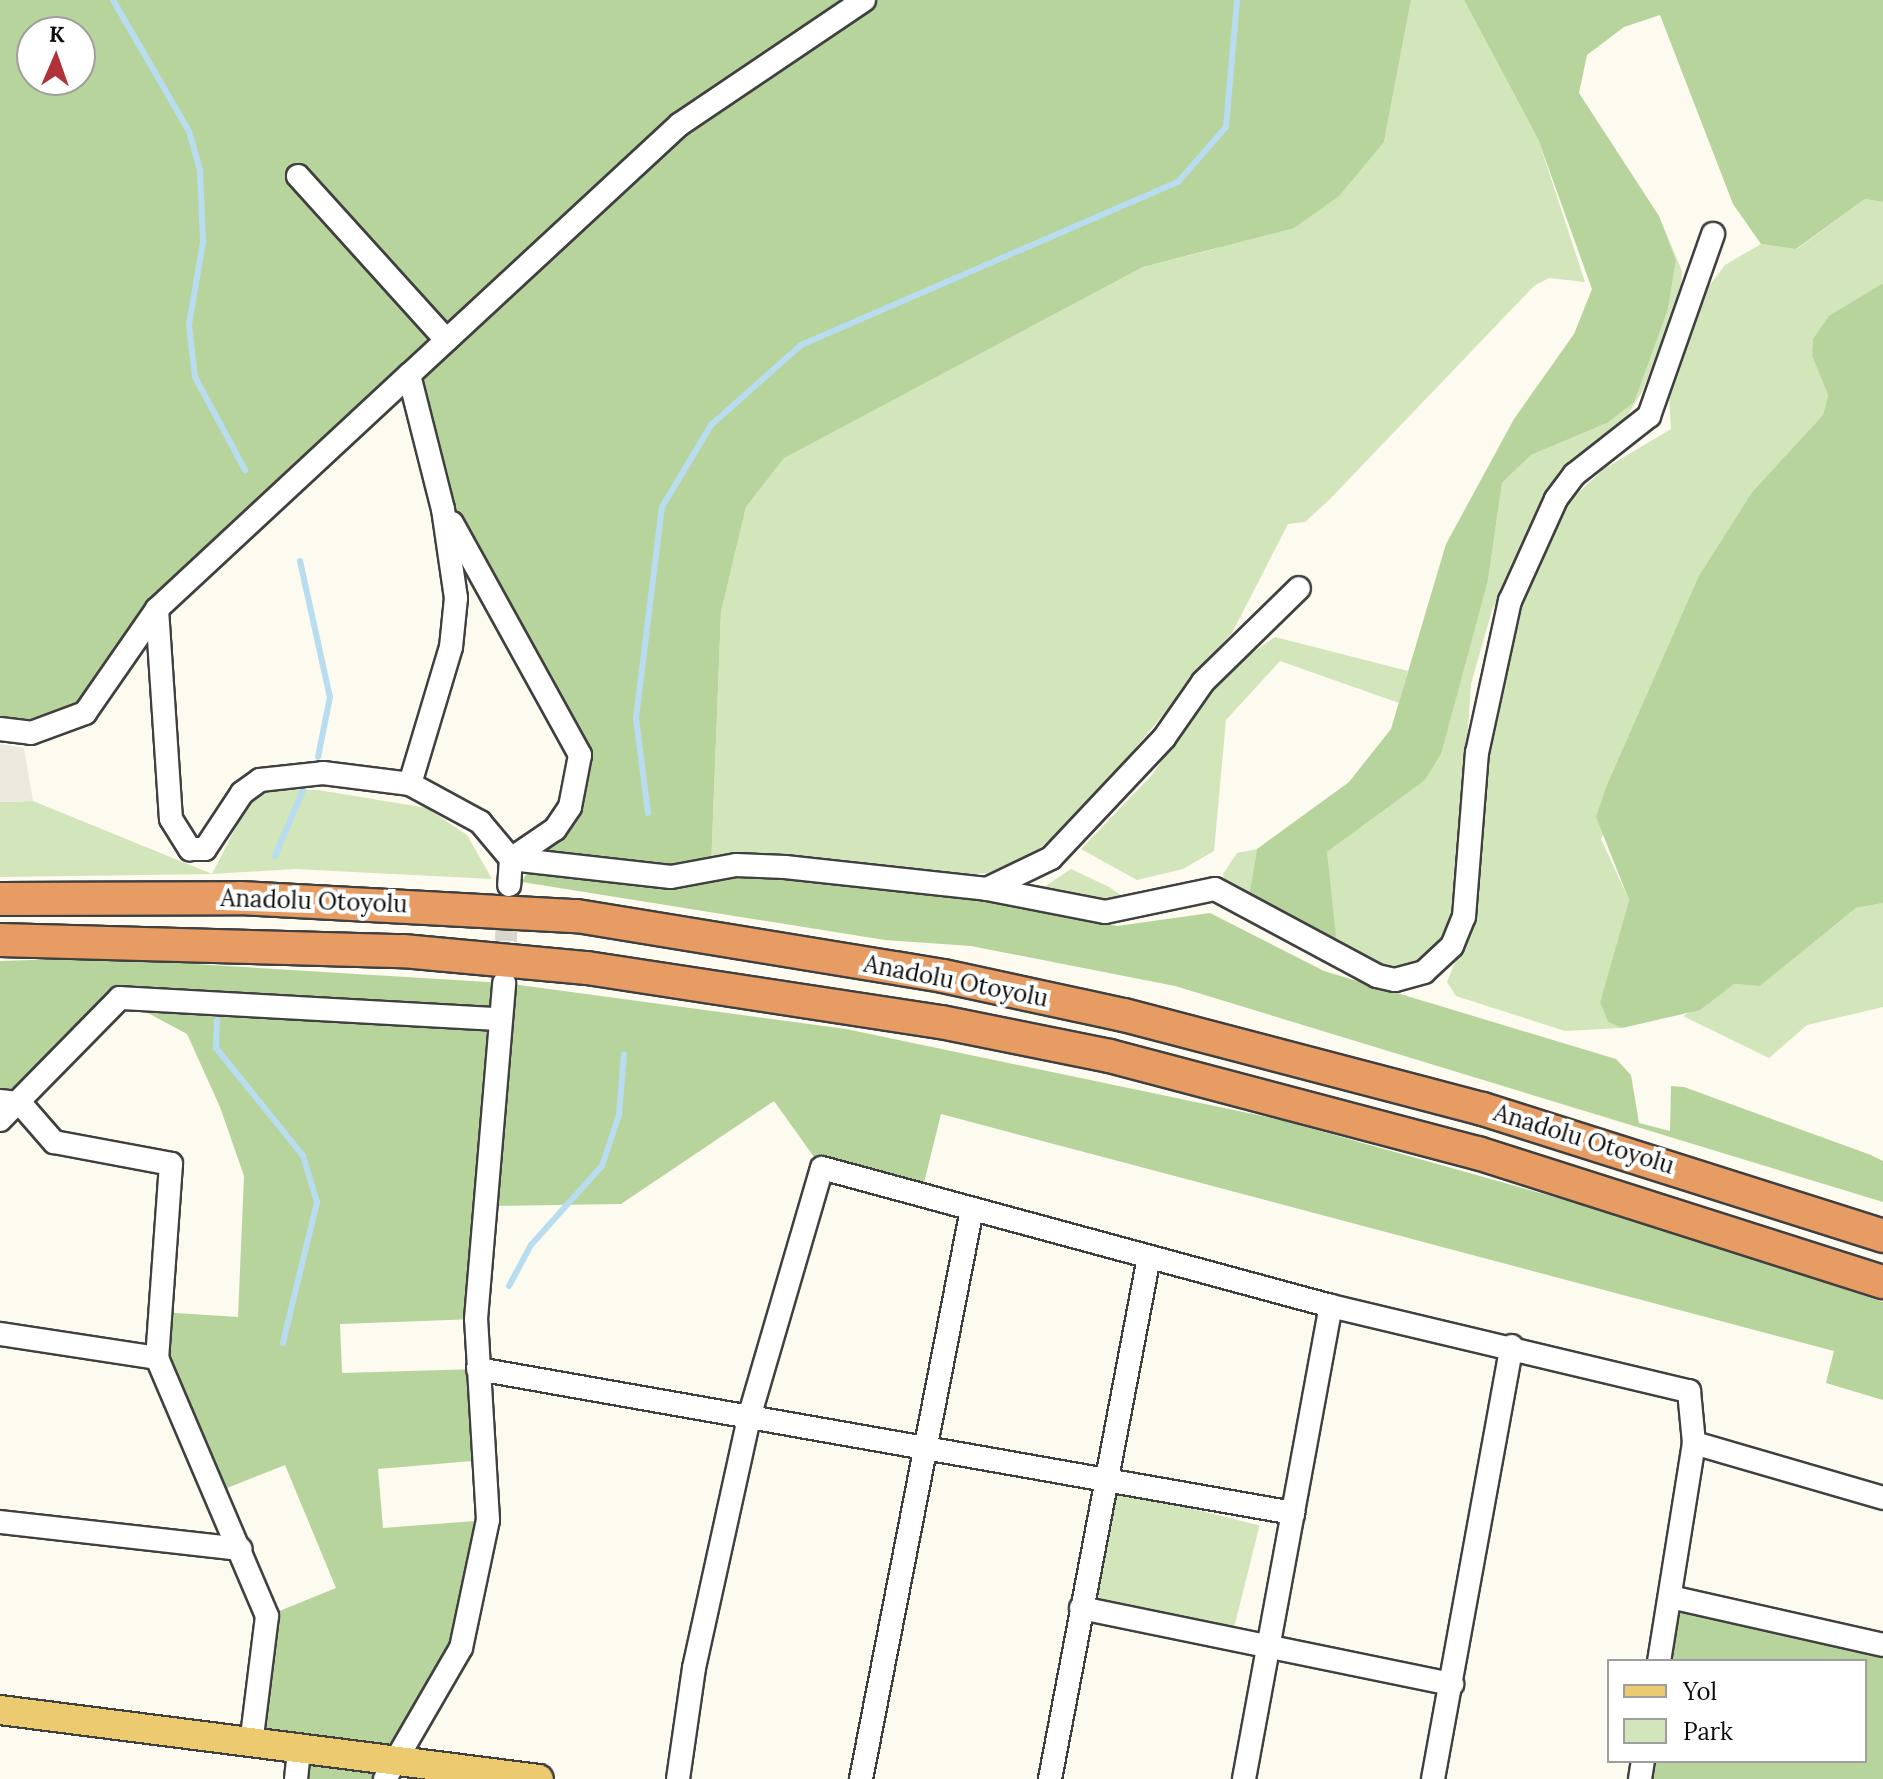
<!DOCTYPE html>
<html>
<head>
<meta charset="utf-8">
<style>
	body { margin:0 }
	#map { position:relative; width:1883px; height:1779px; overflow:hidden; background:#fdfaef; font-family:Lora,serif }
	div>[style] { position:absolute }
	.green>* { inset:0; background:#d2e5bb; transform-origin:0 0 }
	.forest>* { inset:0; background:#b7d49c }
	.plaza>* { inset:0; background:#ede9de }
	.stream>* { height:6px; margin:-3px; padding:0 3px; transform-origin:3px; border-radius:3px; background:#b8ddf0 }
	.minor-tunnel>* { height:22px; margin-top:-11px; transform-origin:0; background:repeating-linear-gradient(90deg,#d9d6cd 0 22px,transparent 0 33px) }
	.roads { filter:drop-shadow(2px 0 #404040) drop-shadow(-2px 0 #404040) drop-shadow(0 2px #404040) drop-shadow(0 -2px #404040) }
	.minor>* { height:22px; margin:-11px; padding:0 11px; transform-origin:11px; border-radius:11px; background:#fff }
	.major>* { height:28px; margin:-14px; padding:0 14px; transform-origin:14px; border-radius:14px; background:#eccb70 }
	.highway>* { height:32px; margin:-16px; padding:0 16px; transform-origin:16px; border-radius:16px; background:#e79c63 }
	span { translate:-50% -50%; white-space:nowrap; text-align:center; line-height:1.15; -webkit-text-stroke:8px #fff; paint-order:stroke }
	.street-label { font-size:24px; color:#0d0d0d }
	.legend { position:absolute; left:1607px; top:1659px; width:260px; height:104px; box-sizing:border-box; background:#fff; border:2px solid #9e9e9e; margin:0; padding:10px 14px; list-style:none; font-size:24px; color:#0d0d0d }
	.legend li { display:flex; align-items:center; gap:16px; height:40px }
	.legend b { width:40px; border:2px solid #9e9e9e }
	.north { position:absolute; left:16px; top:16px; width:80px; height:80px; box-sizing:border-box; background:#fff; border:2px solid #9e9e9e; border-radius:50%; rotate:2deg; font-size:22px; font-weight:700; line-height:32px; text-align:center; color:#0d0d0d }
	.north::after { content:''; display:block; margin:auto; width:28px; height:36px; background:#b0323b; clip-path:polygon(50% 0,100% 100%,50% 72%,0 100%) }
</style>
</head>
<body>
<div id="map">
	<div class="green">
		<i style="clip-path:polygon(1411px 0,1464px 0,1538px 139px,1585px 282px,1549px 278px,1534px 286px,1330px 499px,1305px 522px,1288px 524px,1233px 631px,1082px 812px,1027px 859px,988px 873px,934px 877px,711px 869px,721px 612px,746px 507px,784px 457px,1143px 267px,1218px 248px,1384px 142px)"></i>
		<i style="clip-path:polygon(1865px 199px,1883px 202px,1883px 283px,1830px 316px,1812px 356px,1828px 395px,1823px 415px,1753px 491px,1601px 839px,1629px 900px,1600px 1002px,1608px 1022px,1622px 1028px,1565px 1031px,1456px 996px,1447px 982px,1478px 906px,1487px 742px,1516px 615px,1566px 504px,1604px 469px,1671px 429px,1669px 394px,1701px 297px,1725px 265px,1761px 244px,1797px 249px)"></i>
		<i style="clip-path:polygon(1659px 216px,1682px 271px,1681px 295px,1643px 390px,1623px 423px,1559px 471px,1492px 610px,1471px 684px,1455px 919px,1442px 946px,1423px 962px,1395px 969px,1364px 961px,1330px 943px,1327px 852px,1424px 781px,1488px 580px,1502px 483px,1531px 455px,1607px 423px,1668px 309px,1676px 260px)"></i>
		<i style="clip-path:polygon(1275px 637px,1408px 671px,1399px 703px,1280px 661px,1226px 720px,1214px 851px,1183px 869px,1137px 880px,1081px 849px,1151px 776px,1226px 671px)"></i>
		<i style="clip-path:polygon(256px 788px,318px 790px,427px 808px,467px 835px,492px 879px,295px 869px,212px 874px,0 877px,0 802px,33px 801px,212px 874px)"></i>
		<i style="clip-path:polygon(1257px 849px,1249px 896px,1226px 885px,1223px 874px,1237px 853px)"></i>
		<i style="clip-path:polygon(1071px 869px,1109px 887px,1122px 896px,1084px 902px,1044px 887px)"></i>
		<i style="clip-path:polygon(1883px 903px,1883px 1007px,1807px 1025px,1769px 1058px,1683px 1016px,1734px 984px,1760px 986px,1856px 908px)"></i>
		<i style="left:1113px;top:1489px;width:151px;height:117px;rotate:14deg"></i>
	</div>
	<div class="forest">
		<i style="clip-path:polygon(evenodd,0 0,1411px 0,1384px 142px,1339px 196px,1294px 228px,1143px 267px,784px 458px,746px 507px,721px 612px,711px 869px,511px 859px,554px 829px,580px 773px,443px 509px,409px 375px,157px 609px,85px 713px,0 729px,0 0,32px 32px,80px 32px,80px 80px,32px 80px,32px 32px)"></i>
		<i style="clip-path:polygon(1464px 0,1883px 0,1883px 202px,1865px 199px,1796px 249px,1761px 244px,1733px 204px,1660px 15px,1624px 27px,1587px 55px,1579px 93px,1659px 216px,1676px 260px,1668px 309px,1634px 402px,1607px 423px,1531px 455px,1502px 483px,1488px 580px,1441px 754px,1424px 781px,1327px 852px,1336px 937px,1330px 943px,1249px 896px,1257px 849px,1349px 782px,1391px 729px,1446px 544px,1514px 419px,1574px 334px,1592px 289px,1538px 139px)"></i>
		<i style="clip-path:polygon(1883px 283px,1883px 903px,1856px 908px,1760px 986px,1734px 984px,1700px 1010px,1622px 1028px,1608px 1022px,1600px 1002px,1629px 900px,1596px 817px,1607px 785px,1699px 576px,1753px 491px,1823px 415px,1828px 395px,1812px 356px,1813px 339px,1829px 316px)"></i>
		<i style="clip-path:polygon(530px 866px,683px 887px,763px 872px,953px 892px,1117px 926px,1210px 913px,1324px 971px,1616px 1059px,1631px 1075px,1639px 1123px,1670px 1131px,1671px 1086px,1684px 1087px,1871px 1155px,1883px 1161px,1883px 1202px,1175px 986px,971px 946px,885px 940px,522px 882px)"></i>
		<i style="clip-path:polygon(95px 958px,504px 983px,846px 1029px,1281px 1120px,1647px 1223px,1883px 1302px,1883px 1400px,1826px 1383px,1834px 1351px,941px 1114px,921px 1195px,822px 1168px,774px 1101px,621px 1204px,487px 1206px,476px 1319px,340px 1324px,342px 1373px,478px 1369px,484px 1460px,378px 1469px,383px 1528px,488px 1520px,461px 1648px,385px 1779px,296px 1779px,299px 1749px,251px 1744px,267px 1616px,336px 1588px,285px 1465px,217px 1492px,157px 1358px,160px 1312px,238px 1317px,244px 1176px,220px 1107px,187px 1034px,120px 998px,20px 1103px,0 1101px,0 961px)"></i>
		<i style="clip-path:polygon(1670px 1597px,1883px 1645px,1883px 1779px,1640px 1779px,1643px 1761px,1865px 1761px,1865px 1661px,1659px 1661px)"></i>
	</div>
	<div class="plaza">
		<i style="clip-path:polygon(0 744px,24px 748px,33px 801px,0 802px)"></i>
	</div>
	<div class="stream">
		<i style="left:113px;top:0;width:151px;rotate:59.9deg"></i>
		<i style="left:189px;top:131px;width:41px;rotate:74.2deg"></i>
		<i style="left:200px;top:170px;width:72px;rotate:87.6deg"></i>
		<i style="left:203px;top:242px;width:84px;rotate:99.6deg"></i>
		<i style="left:189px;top:325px;width:52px;rotate:83.4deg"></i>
		<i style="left:195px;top:377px;width:106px;rotate:61.7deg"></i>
		<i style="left:300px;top:561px;width:139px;rotate:77.6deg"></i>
		<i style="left:330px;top:697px;width:61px;rotate:101.3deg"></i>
		<i style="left:648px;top:813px;width:96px;rotate:-97.2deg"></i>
		<i style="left:636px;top:718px;width:213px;rotate:-83deg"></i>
		<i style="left:662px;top:507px;width:96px;rotate:-59.1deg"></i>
		<i style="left:711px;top:425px;width:120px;rotate:-41.6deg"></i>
		<i style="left:801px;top:345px;width:411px;rotate:-23.4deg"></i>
		<i style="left:1178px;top:182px;width:73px;rotate:-48.9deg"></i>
		<i style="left:1226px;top:127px;width:127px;rotate:-85deg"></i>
		<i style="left:275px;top:856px;width:72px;rotate:-67deg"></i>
		<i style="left:217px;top:1020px;width:28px;rotate:92deg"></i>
		<i style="left:216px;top:1048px;width:139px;rotate:51.1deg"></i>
		<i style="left:303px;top:1156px;width:48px;rotate:73.1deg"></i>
		<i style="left:317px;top:1202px;width:145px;rotate:103.6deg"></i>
		<i style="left:509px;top:1286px;width:47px;rotate:-61.8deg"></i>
		<i style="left:531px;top:1245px;width:106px;rotate:-48.1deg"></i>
		<i style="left:602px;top:1166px;width:54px;rotate:-71.6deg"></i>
		<i style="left:619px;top:1115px;width:61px;rotate:-85.3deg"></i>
	</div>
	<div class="minor-tunnel">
		<i style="left:504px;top:974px;width:74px;rotate:-86.9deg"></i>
	</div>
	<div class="roads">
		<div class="minor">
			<i style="left:864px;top:0;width:222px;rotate:146deg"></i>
			<i style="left:680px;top:124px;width:369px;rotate:137.2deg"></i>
			<i style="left:409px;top:375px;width:138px;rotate:75.8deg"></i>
			<i style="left:443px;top:509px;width:90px;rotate:81.7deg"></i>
			<i style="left:456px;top:598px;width:49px;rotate:95.8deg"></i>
			<i style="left:451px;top:647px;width:143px;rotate:106.7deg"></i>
			<i style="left:410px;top:784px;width:80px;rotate:28.5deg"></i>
			<i style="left:480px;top:822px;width:48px;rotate:50deg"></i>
			<i style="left:511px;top:859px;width:161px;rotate:6.4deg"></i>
			<i style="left:671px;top:877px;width:66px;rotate:-10.5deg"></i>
			<i style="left:736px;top:865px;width:49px;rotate:2.3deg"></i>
			<i style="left:785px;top:867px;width:203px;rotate:6.2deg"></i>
			<i style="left:987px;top:889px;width:120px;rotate:11deg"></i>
			<i style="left:1105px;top:912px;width:112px;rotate:-11.8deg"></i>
			<i style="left:1215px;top:889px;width:184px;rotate:28.2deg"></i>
			<i style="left:1377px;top:976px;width:18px;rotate:13deg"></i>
			<i style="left:1395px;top:980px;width:30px;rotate:-15deg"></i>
			<i style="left:1424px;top:972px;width:38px;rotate:-43deg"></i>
			<i style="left:1452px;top:946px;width:31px;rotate:-68deg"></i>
			<i style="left:1464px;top:917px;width:165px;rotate:-85.5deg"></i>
			<i style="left:1477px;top:753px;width:156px;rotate:-77.8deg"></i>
			<i style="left:1510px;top:601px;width:112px;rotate:-65.7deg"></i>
			<i style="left:1556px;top:499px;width:31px;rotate:-53deg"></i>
			<i style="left:1575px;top:474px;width:94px;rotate:-38.1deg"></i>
			<i style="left:1649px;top:416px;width:193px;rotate:-70.6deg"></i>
			<i style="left:298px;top:176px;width:221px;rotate:47.9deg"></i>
			<i style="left:452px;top:523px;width:265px;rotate:61.1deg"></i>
			<i style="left:580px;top:755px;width:53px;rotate:100.9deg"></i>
			<i style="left:570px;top:807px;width:27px;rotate:124deg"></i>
			<i style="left:555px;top:829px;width:53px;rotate:145.7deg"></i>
			<i style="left:511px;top:859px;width:26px;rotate:94deg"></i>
			<i style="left:157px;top:609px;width:210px;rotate:86.2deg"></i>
			<i style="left:171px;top:819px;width:36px;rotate:58deg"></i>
			<i style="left:190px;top:849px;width:15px"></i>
			<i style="left:205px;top:849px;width:67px;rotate:-56.5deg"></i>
			<i style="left:242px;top:793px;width:22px;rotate:-36deg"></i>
			<i style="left:260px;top:780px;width:63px;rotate:-6.3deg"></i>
			<i style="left:323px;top:773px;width:88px;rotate:7.2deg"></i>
			<i style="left:0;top:729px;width:31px;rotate:7deg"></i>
			<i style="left:31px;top:733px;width:58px;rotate:-20.3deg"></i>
			<i style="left:85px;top:713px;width:126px;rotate:-55.3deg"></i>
			<i style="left:157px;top:609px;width:344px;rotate:-42.9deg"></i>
			<i style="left:987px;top:889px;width:71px;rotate:-25.8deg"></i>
			<i style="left:1051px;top:858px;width:165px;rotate:-46.7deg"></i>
			<i style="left:1164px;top:738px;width:68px;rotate:-55.1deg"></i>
			<i style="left:1203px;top:682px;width:134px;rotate:-44.4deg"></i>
			<i style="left:0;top:1101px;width:20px;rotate:6deg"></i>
			<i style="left:20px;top:1103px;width:52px;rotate:48.9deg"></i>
			<i style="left:54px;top:1142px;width:119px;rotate:10.6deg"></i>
			<i style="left:171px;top:1164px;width:195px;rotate:94.1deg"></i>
			<i style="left:157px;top:1358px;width:280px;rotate:66.9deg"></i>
			<i style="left:267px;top:1616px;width:129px;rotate:97.1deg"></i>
			<i style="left:0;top:1120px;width:171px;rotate:-45.5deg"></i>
			<i style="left:120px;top:998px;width:381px;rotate:3.2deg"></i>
			<i style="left:0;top:1334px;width:159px;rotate:8.7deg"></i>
			<i style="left:478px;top:1369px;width:828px;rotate:10.02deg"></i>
			<i style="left:1694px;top:1443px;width:197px;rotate:16.2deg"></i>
			<i style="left:0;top:1522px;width:242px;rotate:6.4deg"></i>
			<i style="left:1670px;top:1597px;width:218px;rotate:12.7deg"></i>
			<i style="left:1081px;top:1608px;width:379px;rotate:11.6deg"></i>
			<i style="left:296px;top:1779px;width:30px;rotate:-84deg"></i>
			<i style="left:385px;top:1779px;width:151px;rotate:-59.9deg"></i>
			<i style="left:461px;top:1648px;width:131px;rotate:-78.1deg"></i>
			<i style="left:488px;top:1520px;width:201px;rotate:-93.4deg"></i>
			<i style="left:476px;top:1319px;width:337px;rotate:-85.2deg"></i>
			<i style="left:678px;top:1779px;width:112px;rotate:-81.8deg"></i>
			<i style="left:694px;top:1668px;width:260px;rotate:-77.6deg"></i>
			<i style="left:750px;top:1414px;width:256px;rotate:-73.7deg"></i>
			<i style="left:822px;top:1168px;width:527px;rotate:15.17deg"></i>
			<i style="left:1331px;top:1306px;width:368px;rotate:13.4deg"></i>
			<i style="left:1689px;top:1391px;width:52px;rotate:84.5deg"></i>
			<i style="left:1694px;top:1443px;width:221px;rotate:99.1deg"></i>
			<i style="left:861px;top:1779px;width:581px;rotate:-78.98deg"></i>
			<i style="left:1050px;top:1779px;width:531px;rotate:-79.26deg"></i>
			<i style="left:1244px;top:1779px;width:481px;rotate:-79.6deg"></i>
			<i style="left:1433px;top:1779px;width:440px;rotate:-79.7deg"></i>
			<i style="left:1640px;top:1779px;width:18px;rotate:-81deg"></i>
		</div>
		<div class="major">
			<i style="left:0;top:1710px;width:543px;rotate:7.3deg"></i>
		</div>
		<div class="highway">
			<i style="left:0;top:899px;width:240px;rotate:-0.2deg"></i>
			<i style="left:240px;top:898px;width:337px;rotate:3.1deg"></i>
			<i style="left:577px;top:916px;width:371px;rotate:9.3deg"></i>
			<i style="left:943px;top:976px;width:185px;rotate:12.2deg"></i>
			<i style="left:1124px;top:1015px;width:371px;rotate:14.7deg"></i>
			<i style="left:1483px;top:1109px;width:420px;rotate:17.6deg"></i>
			<i style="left:0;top:940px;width:403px;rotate:1.6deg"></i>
			<i style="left:403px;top:951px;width:185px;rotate:5.3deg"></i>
			<i style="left:587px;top:968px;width:358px;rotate:8.7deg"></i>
			<i style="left:941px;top:1022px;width:172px;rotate:11.4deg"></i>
			<i style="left:1110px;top:1056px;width:381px;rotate:14.8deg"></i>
			<i style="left:1478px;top:1153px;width:425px;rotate:17.7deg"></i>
		</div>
	</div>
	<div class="street-label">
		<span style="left:314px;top:901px;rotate:2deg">Anadolu Otoyolu</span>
		<span style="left:956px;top:981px;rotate:11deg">Anadolu Otoyolu</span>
		<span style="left:1584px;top:1139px;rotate:17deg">Anadolu Otoyolu</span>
	</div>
	<ul class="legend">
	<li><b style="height:10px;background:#eccb70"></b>Yol</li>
	<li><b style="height:22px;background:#d2e5bb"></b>Park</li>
	</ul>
	<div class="north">K</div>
</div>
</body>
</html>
